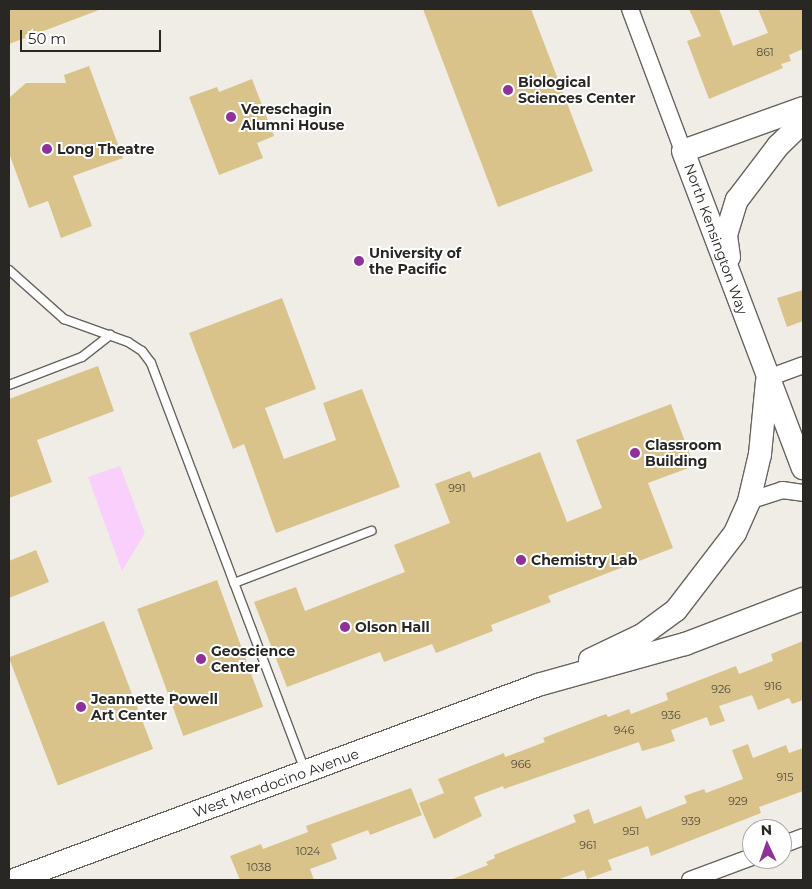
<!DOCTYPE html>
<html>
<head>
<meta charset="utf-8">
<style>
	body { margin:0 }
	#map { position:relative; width:812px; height:889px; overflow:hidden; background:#f0ede6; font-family:Montserrat,sans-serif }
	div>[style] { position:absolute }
	.green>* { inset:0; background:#f8d0fb }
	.building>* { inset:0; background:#dac38a; transform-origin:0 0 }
	.roads { filter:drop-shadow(1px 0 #67645e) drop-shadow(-1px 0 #67645e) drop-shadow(0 1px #67645e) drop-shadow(0 -1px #67645e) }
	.lane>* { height:8px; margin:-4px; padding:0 4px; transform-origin:4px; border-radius:4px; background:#fff }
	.street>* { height:16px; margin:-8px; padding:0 8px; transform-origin:8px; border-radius:8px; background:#fff }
	.secondary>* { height:22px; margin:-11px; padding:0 11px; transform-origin:11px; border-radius:11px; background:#fff }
	.dots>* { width:14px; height:14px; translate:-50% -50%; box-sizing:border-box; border:2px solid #fff; border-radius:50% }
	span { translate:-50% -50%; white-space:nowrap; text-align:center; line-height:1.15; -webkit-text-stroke:4px #fff; paint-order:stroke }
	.number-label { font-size:11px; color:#544e3e }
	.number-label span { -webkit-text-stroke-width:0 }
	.poi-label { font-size:14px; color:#282724; font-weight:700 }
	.left { translate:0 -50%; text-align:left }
	.street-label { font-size:14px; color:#282724 }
	.frame { position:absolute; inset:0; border:10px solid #282724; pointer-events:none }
	.north { position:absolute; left:742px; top:819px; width:50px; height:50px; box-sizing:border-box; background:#fff; border:1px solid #a9a9a7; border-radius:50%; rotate:357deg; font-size:14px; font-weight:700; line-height:20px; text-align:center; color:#282724 }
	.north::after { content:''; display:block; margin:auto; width:18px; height:22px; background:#903199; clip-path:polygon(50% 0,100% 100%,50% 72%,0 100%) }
	.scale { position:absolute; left:20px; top:30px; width:141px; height:22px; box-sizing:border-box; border:2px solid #282724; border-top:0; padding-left:6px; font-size:15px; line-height:18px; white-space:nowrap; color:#282724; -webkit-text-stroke:4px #fff; paint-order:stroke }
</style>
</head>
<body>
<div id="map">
	<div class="green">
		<i style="clip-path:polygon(120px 466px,145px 533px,122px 571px,88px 477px)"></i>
	</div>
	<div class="building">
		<i style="clip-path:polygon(9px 9px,98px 9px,99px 10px,9px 44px)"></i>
		<i style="clip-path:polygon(423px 9px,531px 9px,593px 171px,498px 207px)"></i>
		<i style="clip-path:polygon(689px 9px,719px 9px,733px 46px,768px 33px,758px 9px,803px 9px,803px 49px,789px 55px,791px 61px,781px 64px,783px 68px,709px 99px,687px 41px,701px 36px)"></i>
		<i style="clip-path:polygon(89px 66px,123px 158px,73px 176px,92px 226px,61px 238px,48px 201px,29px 208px,9px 153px,9px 98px,26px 83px,66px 83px,64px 75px)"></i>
		<i style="clip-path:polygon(252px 79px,274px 136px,257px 143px,263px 158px,219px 175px,189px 97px,217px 87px,219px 92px)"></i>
		<i style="clip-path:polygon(803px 290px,803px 321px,787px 327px,777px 298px)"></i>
		<i style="clip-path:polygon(282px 298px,316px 389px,265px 408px,284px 459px,336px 440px,323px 403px,362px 389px,400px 487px,276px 533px,244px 444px,233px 449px,189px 333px)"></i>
		<i style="clip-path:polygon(98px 366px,114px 411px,37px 440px,52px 482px,9px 498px,9px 399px)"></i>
		<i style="clip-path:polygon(671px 404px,694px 466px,648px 483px,673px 548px,548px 596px,551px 602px,491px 625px,493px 631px,436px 653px,432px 644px,384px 662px,380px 652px,287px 687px,254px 602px,296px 587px,305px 611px,405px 572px,394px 545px,450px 523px,435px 484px,470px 471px,473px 478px,540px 452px,567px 522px,602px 508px,576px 440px)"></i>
		<i style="clip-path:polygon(36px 550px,49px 582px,9px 598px,9px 561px)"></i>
		<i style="left:217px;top:580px;width:135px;height:85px;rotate:70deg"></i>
		<i style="left:104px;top:621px;width:137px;height:102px;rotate:69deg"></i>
		<i style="clip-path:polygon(803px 641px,803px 700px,792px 704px,789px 698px,758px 710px,752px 695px,719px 706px,725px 721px,710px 726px,707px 717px,671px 730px,675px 741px,660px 746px,642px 751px,639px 742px,504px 789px,503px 786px,474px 797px,482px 816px,434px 839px,419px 803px,444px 793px,438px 779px,504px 753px,505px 757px,545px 742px,543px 738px,606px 714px,608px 717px,629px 709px,631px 714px,668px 700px,666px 693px,736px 666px,739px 674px,773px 661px,771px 654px)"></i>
		<i style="clip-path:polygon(748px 744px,753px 758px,786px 745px,789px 753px,803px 748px,803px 791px,759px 807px,761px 813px,651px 856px,648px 846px,608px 860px,612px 870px,587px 879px,584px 870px,557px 880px,450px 880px,488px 865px,486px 862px,495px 858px,494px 855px,576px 822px,573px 815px,589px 809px,594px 824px,641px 806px,646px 819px,687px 803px,684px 796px,704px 789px,706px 793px,743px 779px,732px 750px)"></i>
		<i style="clip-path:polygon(411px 788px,422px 815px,370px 835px,368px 830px,331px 844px,337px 859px,310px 869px,314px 880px,240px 880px,230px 856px,261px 844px,263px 849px,308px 832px,306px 826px)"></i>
	</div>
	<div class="roads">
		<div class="lane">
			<i style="left:9px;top:270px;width:74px;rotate:41.7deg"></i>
			<i style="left:64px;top:319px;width:68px;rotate:19.8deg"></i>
			<i style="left:128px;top:342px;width:17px;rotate:33deg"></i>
			<i style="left:142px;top:351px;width:15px;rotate:53deg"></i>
			<i style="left:151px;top:363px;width:435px;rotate:69.3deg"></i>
			<i style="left:9px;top:385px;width:78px;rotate:-21deg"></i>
			<i style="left:82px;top:357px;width:36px;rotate:-38deg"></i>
			<i style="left:234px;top:583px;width:147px;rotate:-20.8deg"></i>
		</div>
		<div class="street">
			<i style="left:630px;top:9px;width:152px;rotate:69.5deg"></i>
			<i style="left:768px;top:378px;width:37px;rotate:-20deg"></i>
			<i style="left:749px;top:501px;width:35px;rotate:-18deg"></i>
			<i style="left:782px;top:490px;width:21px;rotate:8deg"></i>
			<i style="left:782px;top:845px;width:22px;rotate:-21deg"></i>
			<i style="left:690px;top:880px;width:66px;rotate:-20.4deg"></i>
		</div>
		<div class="secondary">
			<i style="left:803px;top:108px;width:127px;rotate:160.3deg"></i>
			<i style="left:683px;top:151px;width:339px;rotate:69.3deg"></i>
			<i style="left:729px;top:257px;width:22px;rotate:-98deg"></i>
			<i style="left:726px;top:235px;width:37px;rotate:-73deg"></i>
			<i style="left:737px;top:200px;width:68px;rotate:-52.8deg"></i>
			<i style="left:778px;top:146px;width:35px;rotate:-44deg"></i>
			<i style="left:590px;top:660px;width:58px;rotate:-25.7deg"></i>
			<i style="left:642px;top:635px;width:42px;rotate:-36.3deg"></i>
			<i style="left:676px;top:610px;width:97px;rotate:-52.5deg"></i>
			<i style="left:735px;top:533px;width:35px;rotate:-66deg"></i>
			<i style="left:749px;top:501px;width:48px;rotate:-76.8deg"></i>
			<i style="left:760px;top:454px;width:73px;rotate:-84.5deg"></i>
			<i style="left:14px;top:880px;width:559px;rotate:-20.41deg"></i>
			<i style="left:538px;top:685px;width:153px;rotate:-15.6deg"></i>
			<i style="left:685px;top:644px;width:126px;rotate:-20.9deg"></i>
		</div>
	</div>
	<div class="dots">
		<i style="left:508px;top:90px;background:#903199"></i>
		<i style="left:231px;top:117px;background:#903199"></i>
		<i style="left:47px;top:149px;background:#903199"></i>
		<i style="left:359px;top:261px;background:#903199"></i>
		<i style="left:635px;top:453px;background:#903199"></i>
		<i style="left:521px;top:560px;background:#903199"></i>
		<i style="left:345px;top:627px;background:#903199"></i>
		<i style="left:201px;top:659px;background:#903199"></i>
		<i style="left:81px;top:707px;background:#903199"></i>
	</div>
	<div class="number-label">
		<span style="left:765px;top:52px">861</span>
		<span style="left:457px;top:488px">991</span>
		<span style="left:773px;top:686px">916</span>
		<span style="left:721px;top:689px">926</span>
		<span style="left:671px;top:715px">936</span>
		<span style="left:624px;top:730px">946</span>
		<span style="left:521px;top:764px">966</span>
		<span style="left:785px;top:777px">915</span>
		<span style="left:738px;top:801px">929</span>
		<span style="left:691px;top:821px">939</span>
		<span style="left:631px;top:831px">951</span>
		<span style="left:588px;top:845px">961</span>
		<span style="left:308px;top:851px">1024</span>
		<span style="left:259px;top:867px">1038</span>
	</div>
	<div class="poi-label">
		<span class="left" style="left:518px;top:90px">Biological<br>Sciences Center</span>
		<span class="left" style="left:241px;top:117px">Vereschagin<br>Alumni House</span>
		<span class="left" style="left:57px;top:149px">Long Theatre</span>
		<span class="left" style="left:369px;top:261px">University of<br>the Pacific</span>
		<span class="left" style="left:645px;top:453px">Classroom<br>Building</span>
		<span class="left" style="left:531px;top:560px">Chemistry Lab</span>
		<span class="left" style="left:355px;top:627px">Olson Hall</span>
		<span class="left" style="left:211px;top:659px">Geoscience<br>Center</span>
		<span class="left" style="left:91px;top:707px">Jeannette Powell<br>Art Center</span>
	</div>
	<div class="street-label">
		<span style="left:716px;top:239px;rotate:70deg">North Kensington Way</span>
		<span style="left:276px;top:783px;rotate:-20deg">West Mendocino Avenue</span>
	</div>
	<div class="frame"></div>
	<div class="north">N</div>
	<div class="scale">50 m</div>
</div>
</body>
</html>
